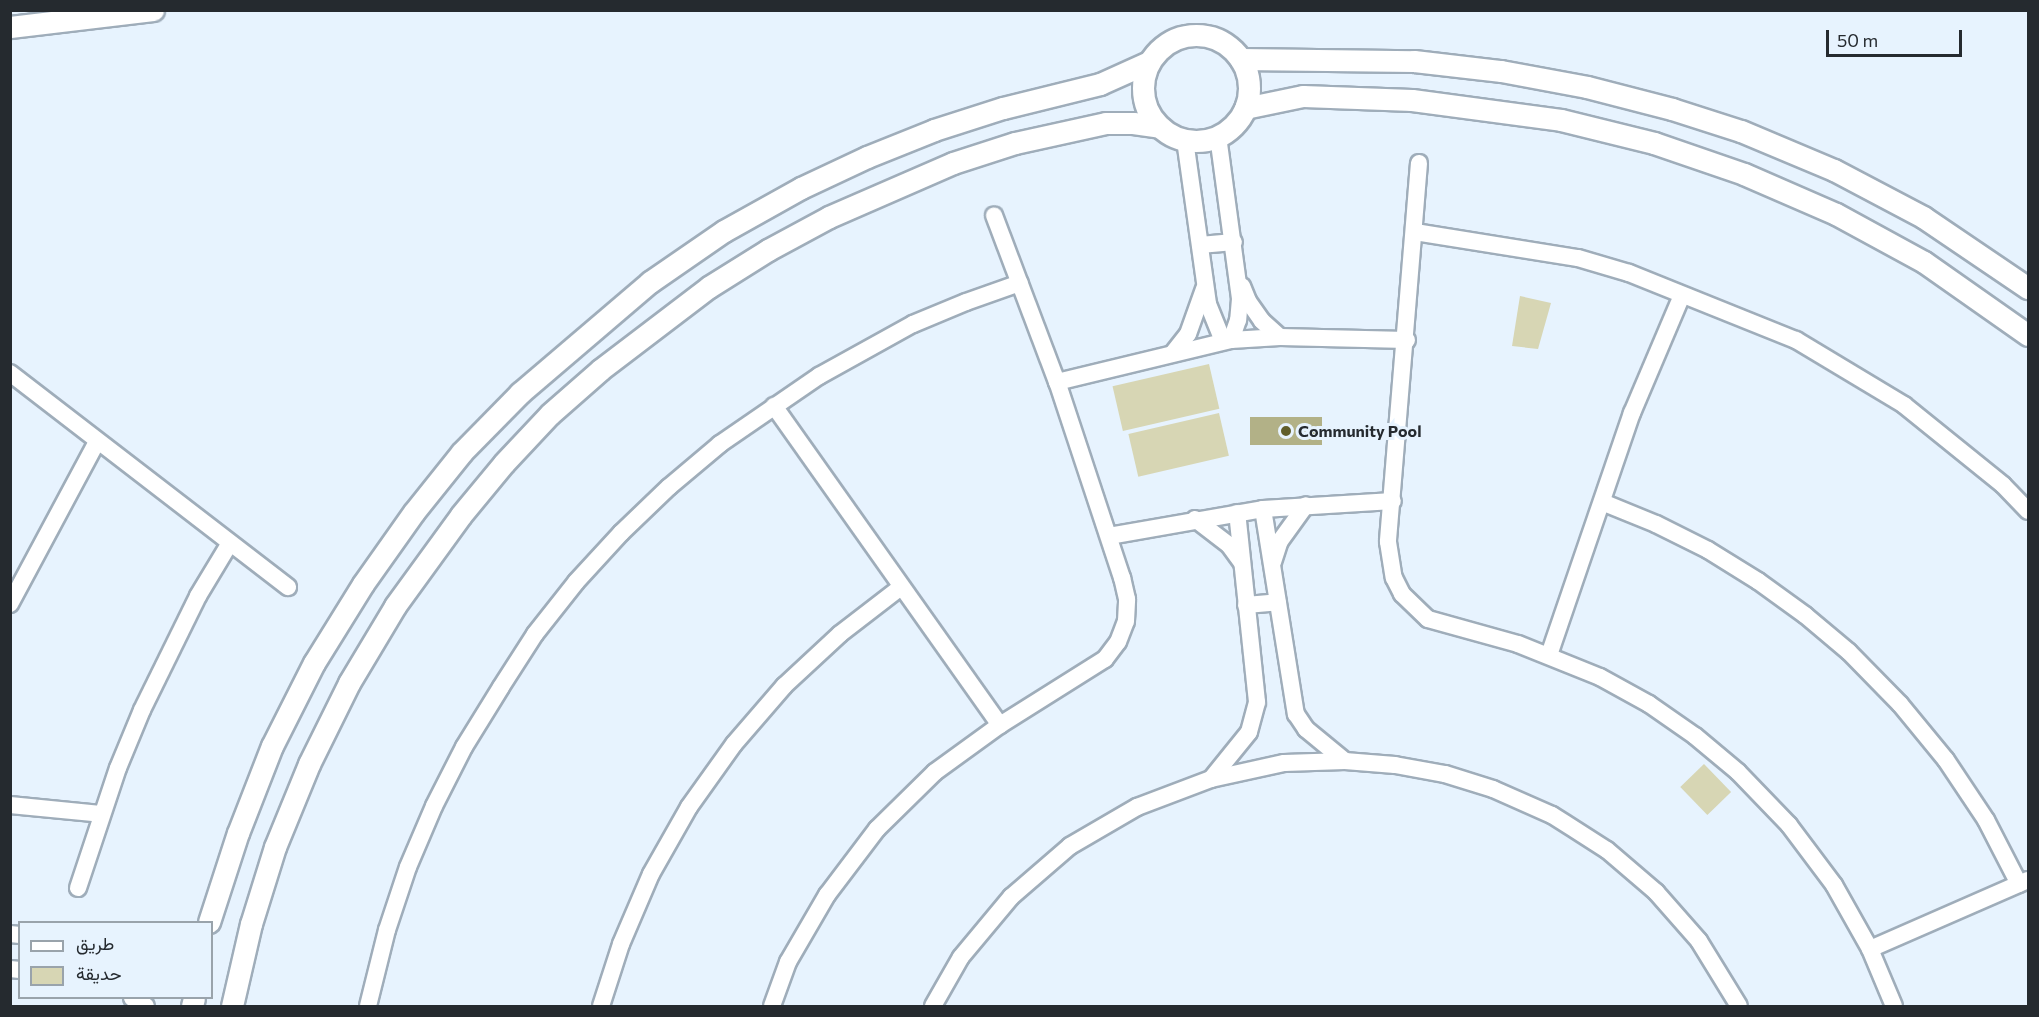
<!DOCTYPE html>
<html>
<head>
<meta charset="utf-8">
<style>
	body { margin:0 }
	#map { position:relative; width:2039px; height:1017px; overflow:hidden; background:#e7f3fe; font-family:Commissioner,Vazirmatn,sans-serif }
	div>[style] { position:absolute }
	.green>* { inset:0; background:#d7d6b4; transform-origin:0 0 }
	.water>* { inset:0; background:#b2b187; transform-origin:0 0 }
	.roads { filter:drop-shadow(2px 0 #9fadba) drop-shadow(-2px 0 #9fadba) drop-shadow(0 2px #9fadba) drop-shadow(0 -2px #9fadba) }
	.minor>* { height:16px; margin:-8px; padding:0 8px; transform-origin:8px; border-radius:8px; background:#fff }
	.tertiary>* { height:21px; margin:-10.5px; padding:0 10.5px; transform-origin:10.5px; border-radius:10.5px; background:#fff }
	.tertiary>.ring { margin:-10.5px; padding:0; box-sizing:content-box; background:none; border:21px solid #fff; border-radius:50% }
	.dots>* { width:16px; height:16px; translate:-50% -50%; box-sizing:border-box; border:3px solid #e7f3fe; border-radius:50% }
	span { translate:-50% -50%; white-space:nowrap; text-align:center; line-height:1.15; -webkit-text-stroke:6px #e7f3fe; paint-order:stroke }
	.poi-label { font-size:16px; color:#252a2f; font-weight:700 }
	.left { translate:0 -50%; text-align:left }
	.frame { position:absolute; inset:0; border:12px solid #252a2f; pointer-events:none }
	.legend { position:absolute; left:18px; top:921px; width:195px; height:78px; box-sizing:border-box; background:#e7f3fe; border:2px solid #99a3ab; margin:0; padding:8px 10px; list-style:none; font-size:18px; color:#252a2f }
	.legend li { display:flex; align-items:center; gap:12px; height:30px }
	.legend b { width:30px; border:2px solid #99a3ab }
	.scale { position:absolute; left:1826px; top:30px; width:136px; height:27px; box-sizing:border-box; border:3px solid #252a2f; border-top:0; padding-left:8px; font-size:18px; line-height:21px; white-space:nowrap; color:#252a2f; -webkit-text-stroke:4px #e7f3fe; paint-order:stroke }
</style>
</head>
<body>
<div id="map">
	<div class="green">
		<i style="clip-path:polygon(1520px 296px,1551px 303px,1538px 349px,1512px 346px)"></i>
		<i style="left:1209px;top:364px;width:46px;height:99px;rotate:77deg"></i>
		<i style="left:1219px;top:413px;width:44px;height:93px;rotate:77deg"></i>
		<i style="left:1704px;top:764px;width:39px;height:33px;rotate:46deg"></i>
	</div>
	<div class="water">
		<i style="left:1250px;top:417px;width:72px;height:28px"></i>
	</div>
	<div class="roads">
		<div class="minor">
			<i style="left:1218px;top:136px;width:164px;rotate:82.3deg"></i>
			<i style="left:1240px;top:299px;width:21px;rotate:95deg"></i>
			<i style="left:1238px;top:320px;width:21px;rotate:109deg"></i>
			<i style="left:1185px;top:140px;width:166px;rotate:82deg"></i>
			<i style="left:1208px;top:304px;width:40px;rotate:68deg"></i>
			<i style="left:1419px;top:163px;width:380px;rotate:94.7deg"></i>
			<i style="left:1388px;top:542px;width:36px;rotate:81deg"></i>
			<i style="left:1394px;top:578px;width:18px;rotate:63deg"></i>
			<i style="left:1402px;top:594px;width:36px;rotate:44deg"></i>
			<i style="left:1428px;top:619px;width:93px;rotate:15.5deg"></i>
			<i style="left:1518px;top:644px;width:88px;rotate:21.9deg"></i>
			<i style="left:1600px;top:677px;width:56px;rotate:28.9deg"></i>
			<i style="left:1649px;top:704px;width:56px;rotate:34.8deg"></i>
			<i style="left:1695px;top:736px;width:56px;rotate:39.9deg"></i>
			<i style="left:1738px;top:772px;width:74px;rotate:46.1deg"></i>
			<i style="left:1789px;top:825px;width:75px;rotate:53.1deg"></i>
			<i style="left:1834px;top:885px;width:73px;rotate:60.6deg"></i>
			<i style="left:1870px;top:949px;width:62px;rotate:67.2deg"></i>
			<i style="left:1415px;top:232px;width:165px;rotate:9.1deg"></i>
			<i style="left:1578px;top:258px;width:53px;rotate:16.4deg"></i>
			<i style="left:1629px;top:273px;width:180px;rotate:21.9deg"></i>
			<i style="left:1796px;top:340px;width:126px;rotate:31deg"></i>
			<i style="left:1904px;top:405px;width:127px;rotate:38.9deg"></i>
			<i style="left:2003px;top:485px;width:36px;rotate:46deg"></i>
			<i style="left:1200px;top:245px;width:34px;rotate:-5deg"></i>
			<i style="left:1242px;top:286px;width:16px;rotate:68deg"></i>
			<i style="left:1248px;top:301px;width:24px;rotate:55deg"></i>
			<i style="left:1262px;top:321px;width:24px;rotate:42deg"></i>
			<i style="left:1173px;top:353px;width:24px;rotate:-52deg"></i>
			<i style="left:1188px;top:334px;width:48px;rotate:-70.4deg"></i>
			<i style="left:10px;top:373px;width:351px;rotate:37.6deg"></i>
			<i style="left:1057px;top:382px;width:179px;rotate:-13.6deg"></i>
			<i style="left:1231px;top:340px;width:49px;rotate:-3.5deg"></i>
			<i style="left:1280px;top:337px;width:127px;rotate:1.4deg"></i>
			<i style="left:774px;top:406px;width:391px;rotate:54.7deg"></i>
			<i style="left:1602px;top:502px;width:58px;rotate:22.2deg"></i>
			<i style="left:1656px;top:524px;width:58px;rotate:26.6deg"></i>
			<i style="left:1708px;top:550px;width:59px;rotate:31.8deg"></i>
			<i style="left:1758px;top:581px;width:58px;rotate:35.9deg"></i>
			<i style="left:1805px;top:615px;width:57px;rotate:40.1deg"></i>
			<i style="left:1849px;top:652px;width:73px;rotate:45.6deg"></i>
			<i style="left:1900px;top:704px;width:72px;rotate:50.6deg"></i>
			<i style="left:1946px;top:760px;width:72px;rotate:56.3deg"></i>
			<i style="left:1986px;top:820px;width:72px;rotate:62.7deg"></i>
			<i style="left:1263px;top:509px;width:208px;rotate:80.9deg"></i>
			<i style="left:1296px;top:714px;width:18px;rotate:56deg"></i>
			<i style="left:1306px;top:729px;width:50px;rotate:39.4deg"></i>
			<i style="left:1195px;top:519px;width:43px;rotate:37.4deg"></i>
			<i style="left:1229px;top:545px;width:22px;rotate:54deg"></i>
			<i style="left:1109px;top:536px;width:156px;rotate:-9.9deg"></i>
			<i style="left:1263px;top:509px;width:130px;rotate:-3.5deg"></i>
			<i style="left:1273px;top:562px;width:22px;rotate:-72deg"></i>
			<i style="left:1280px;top:541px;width:44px;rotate:-54.2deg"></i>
			<i style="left:10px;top:604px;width:184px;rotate:-61.8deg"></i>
			<i style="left:1246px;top:605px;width:32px;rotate:-5deg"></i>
			<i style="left:1549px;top:655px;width:256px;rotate:-71.1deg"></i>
			<i style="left:1632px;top:413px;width:128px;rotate:-67deg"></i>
			<i style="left:1211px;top:779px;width:60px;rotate:-51deg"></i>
			<i style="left:1249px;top:732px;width:31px;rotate:-75deg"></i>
			<i style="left:1257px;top:702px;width:190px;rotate:-96deg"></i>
			<i style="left:10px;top:805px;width:91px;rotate:5.6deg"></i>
			<i style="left:78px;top:888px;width:126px;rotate:-71.6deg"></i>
			<i style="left:118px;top:768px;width:63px;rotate:-67.5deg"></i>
			<i style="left:142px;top:710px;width:127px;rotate:-63.8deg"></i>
			<i style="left:198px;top:596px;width:62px;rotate:-58.9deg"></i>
			<i style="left:10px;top:934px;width:10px;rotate:6deg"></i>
			<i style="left:1870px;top:949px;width:172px;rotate:-23.6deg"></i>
			<i style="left:10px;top:969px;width:10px;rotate:6deg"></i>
			<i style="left:132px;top:998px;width:16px;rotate:30deg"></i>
			<i style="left:368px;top:1006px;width:78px;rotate:-76deg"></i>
			<i style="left:387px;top:930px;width:66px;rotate:-71.6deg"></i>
			<i style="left:408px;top:867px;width:66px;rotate:-66.9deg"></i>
			<i style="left:434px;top:806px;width:66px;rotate:-63deg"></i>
			<i style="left:464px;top:747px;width:70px;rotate:-58.3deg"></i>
			<i style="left:501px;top:687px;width:63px;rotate:-57.3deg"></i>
			<i style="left:535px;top:634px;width:66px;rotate:-51.7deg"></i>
			<i style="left:576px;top:582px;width:67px;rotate:-47.4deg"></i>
			<i style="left:621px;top:533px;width:66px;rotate:-43.8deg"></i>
			<i style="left:669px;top:487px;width:67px;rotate:-40.1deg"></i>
			<i style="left:720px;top:444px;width:120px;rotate:-34.5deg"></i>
			<i style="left:819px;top:376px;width:107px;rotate:-29deg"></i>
			<i style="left:913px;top:324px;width:57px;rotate:-22.5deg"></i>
			<i style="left:966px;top:302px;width:57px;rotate:-19.4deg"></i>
			<i style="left:601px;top:1006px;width:65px;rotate:-72.1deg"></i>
			<i style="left:621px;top:944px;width:76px;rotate:-66.8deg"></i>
			<i style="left:651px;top:874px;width:77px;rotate:-60.4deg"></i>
			<i style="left:689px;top:807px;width:77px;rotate:-54.5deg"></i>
			<i style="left:734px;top:744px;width:77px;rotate:-49.2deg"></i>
			<i style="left:784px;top:686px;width:76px;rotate:-42.9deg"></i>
			<i style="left:840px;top:634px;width:77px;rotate:-37.6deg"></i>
			<i style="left:772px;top:1006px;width:47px;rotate:-70deg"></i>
			<i style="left:788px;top:962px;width:78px;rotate:-59.8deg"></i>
			<i style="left:827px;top:895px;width:83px;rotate:-52.9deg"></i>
			<i style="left:877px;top:829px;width:81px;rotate:-44.5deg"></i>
			<i style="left:935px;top:772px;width:80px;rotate:-35.9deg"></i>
			<i style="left:1000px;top:725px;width:124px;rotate:-32.2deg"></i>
			<i style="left:1105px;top:659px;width:21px;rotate:-53deg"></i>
			<i style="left:1118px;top:642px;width:22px;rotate:-69deg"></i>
			<i style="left:1126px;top:621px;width:22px;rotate:-87deg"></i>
			<i style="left:1127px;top:599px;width:22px;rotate:-103deg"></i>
			<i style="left:1122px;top:578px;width:206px;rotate:-108.3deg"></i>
			<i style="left:1057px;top:382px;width:178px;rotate:-110.7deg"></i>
			<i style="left:933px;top:1006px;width:56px;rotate:-60.3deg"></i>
			<i style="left:961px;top:957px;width:78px;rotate:-50.2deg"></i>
			<i style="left:1011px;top:897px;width:78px;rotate:-40.8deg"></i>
			<i style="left:1070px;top:846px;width:78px;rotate:-30.2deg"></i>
			<i style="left:1137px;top:807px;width:79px;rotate:-20.7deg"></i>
			<i style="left:1211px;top:779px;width:75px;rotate:-12.4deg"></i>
			<i style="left:1284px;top:763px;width:61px;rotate:-1.9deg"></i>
			<i style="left:1345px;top:761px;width:50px;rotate:4.6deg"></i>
			<i style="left:1395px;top:765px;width:51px;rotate:10.2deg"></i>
			<i style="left:1445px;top:774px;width:50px;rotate:17.4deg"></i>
			<i style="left:1493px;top:789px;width:64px;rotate:23.8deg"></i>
			<i style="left:1552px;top:815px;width:65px;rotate:32.5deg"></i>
			<i style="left:1607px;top:850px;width:65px;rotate:40.6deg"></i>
			<i style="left:1656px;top:892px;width:65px;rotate:48.7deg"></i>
			<i style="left:1699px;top:941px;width:76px;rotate:58.4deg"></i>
		</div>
		<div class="tertiary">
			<i style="left:10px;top:27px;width:144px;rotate:-6.8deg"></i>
			<i class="ring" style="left:1143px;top:35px;width:85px;height:85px"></i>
			<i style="left:1240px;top:59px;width:174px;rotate:0.7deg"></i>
			<i style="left:1414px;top:61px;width:88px;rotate:6.6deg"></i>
			<i style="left:1501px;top:71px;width:87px;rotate:10.5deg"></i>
			<i style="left:1587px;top:87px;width:88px;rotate:14.5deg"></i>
			<i style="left:1672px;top:109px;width:72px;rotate:17.7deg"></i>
			<i style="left:1741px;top:131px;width:101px;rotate:22.8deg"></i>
			<i style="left:1834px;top:170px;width:101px;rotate:27.8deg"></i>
			<i style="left:1923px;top:217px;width:127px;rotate:34.1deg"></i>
			<i style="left:1245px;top:108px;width:59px;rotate:-11.7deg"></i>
			<i style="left:1303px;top:96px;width:109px;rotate:2.1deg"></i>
			<i style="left:1412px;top:100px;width:150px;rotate:7.6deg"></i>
			<i style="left:1561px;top:120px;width:96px;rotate:13.9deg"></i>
			<i style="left:1654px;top:143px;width:95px;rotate:19deg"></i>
			<i style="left:1744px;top:174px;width:100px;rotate:23.5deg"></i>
			<i style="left:1836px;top:214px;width:100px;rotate:28.6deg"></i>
			<i style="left:1924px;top:262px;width:127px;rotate:35.1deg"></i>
			<i style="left:209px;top:922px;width:94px;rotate:-72deg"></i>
			<i style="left:238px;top:833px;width:93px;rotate:-68.7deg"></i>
			<i style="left:272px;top:746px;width:93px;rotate:-63.2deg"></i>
			<i style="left:314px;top:663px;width:93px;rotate:-58.2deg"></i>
			<i style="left:363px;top:584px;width:88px;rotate:-54.7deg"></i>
			<i style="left:414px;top:512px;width:77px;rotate:-51.3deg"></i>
			<i style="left:462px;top:452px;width:83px;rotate:-45.5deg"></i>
			<i style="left:520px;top:393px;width:171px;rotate:-40.5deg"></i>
			<i style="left:650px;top:282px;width:90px;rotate:-34.6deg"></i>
			<i style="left:724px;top:231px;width:88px;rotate:-29.2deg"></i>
			<i style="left:801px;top:188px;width:73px;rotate:-25.2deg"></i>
			<i style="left:867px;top:157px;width:72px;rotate:-21.9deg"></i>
			<i style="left:934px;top:130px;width:72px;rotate:-17.7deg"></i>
			<i style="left:1003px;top:108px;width:100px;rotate:-13.9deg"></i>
			<i style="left:1100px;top:84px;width:54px;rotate:-24.2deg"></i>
			<i style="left:192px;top:1006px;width:8px;rotate:-76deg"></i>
			<i style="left:232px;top:1006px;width:84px;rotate:-77deg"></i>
			<i style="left:251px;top:924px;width:81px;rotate:-72.7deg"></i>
			<i style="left:275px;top:847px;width:90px;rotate:-67.7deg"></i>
			<i style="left:309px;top:764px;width:90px;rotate:-63.7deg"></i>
			<i style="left:349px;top:683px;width:90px;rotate:-59.1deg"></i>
			<i style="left:395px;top:606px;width:112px;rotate:-54deg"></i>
			<i style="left:461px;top:515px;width:67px;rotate:-50.4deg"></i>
			<i style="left:504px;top:463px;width:67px;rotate:-46.8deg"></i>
			<i style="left:550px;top:414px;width:67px;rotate:-41.3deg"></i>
			<i style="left:600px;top:370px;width:137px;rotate:-37.3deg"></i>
			<i style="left:709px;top:287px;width:70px;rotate:-32.1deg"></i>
			<i style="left:768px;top:250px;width:69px;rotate:-28.4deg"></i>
			<i style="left:829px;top:217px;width:135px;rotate:-23.5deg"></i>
			<i style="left:953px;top:163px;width:65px;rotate:-17.9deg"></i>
			<i style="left:1015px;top:143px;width:93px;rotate:-12.4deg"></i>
			<i style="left:1106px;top:123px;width:27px"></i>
			<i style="left:1133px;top:123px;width:27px;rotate:8deg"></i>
		</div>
	</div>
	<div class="dots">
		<i style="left:1286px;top:431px;background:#605e2b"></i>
	</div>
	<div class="poi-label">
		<span class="left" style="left:1298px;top:431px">Community Pool</span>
	</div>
	<div class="frame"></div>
	<ul class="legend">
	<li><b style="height:8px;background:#fff"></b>طريق</li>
	<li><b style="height:16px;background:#d7d6b4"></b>حديقة</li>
	</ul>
	<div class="scale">50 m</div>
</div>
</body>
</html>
